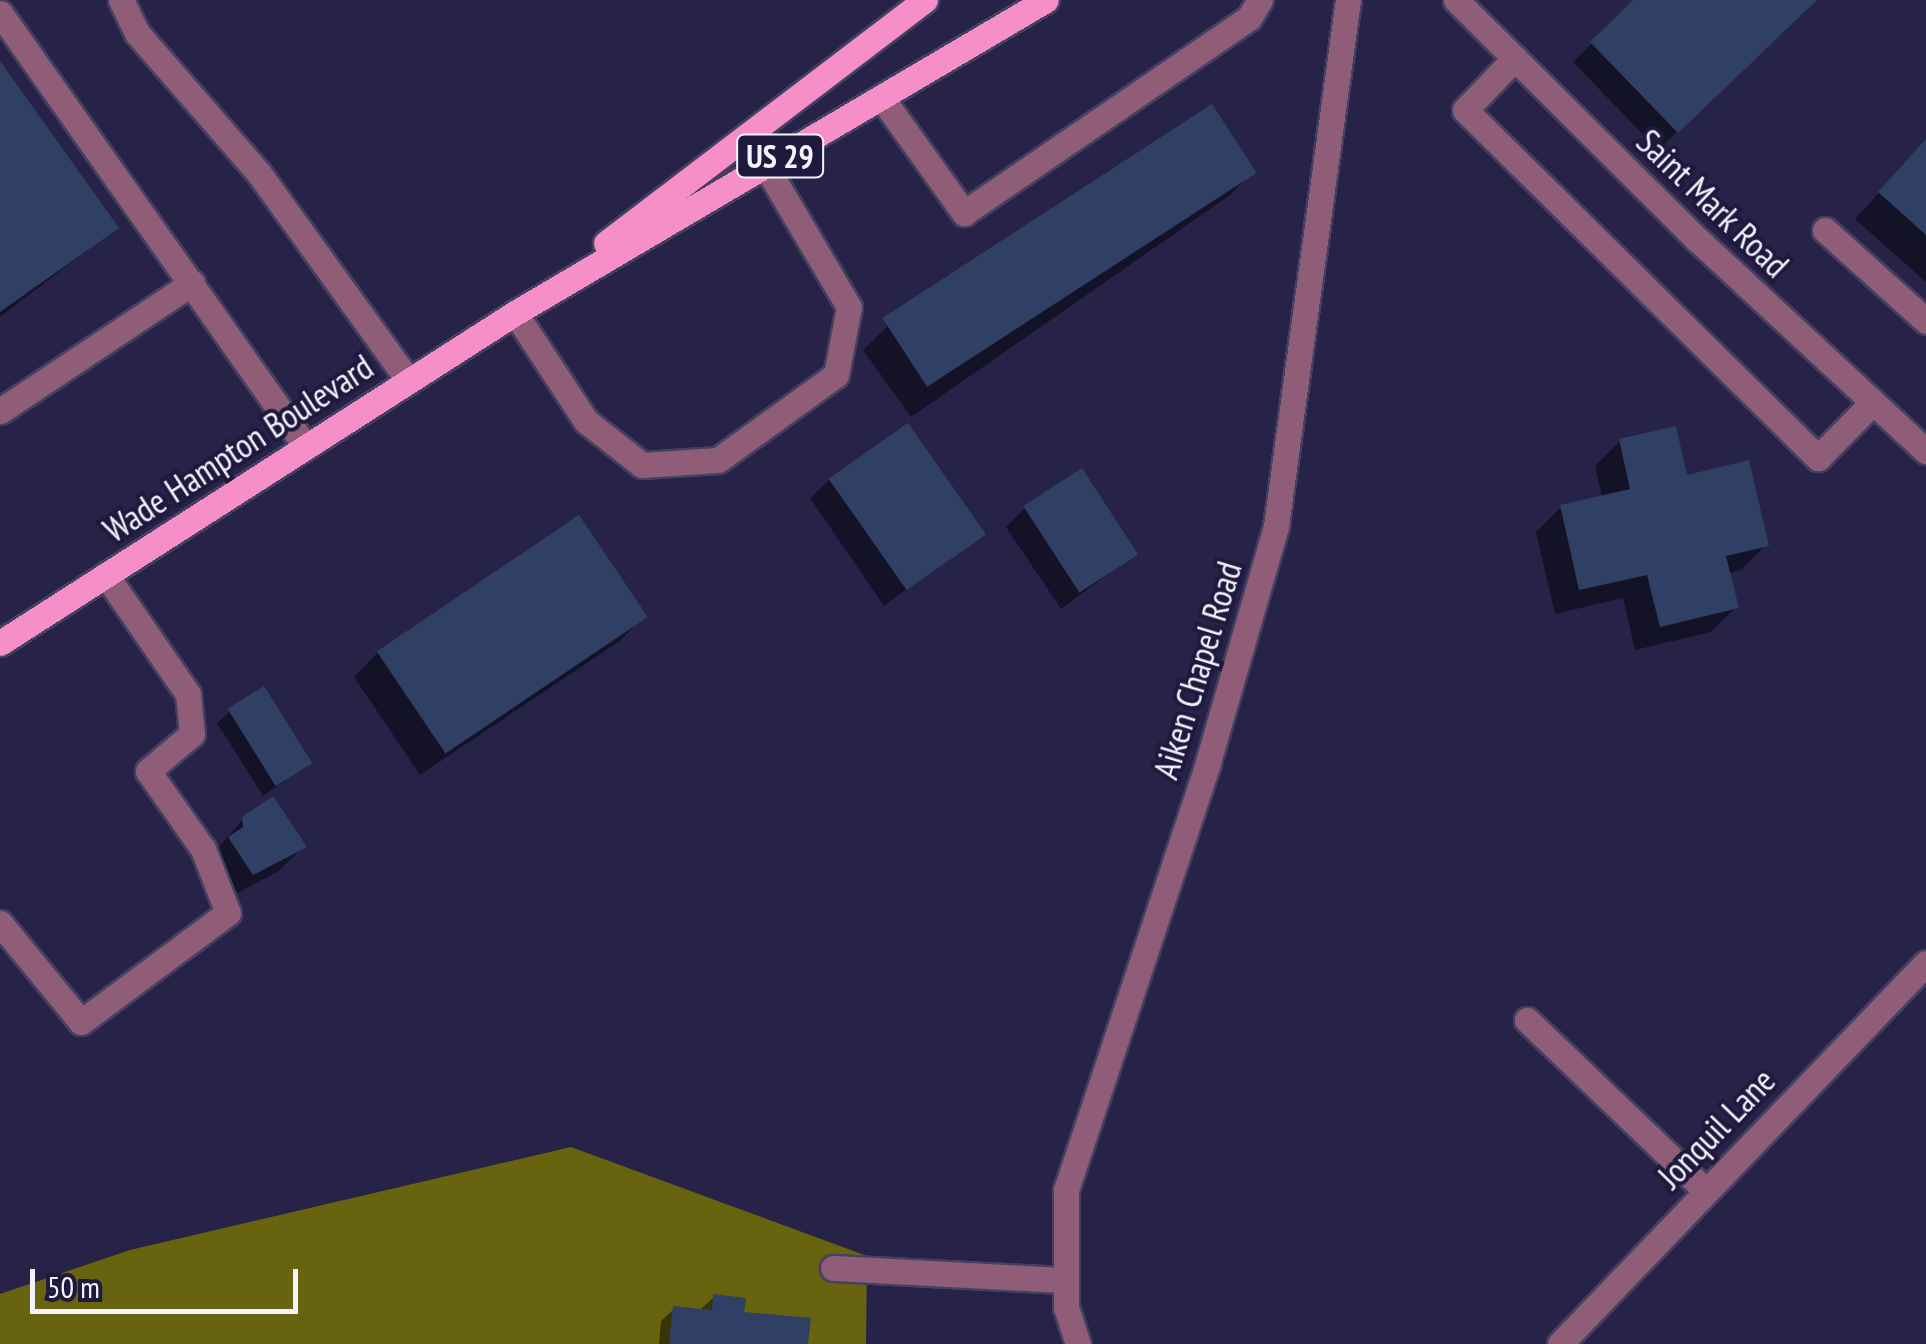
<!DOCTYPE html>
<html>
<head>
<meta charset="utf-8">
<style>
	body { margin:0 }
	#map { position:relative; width:1926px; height:1344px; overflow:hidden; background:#272348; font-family:"PT Sans Narrow",sans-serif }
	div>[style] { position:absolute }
	.forest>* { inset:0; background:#67630e }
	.shadow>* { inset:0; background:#0007 }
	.building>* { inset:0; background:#303f64; transform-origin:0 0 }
	.roads { filter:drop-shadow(2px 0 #444061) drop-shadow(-2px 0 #444061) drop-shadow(0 2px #444061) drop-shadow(0 -2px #444061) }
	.minor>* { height:25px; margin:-12.5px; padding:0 12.5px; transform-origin:12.5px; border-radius:12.5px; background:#8f5d78 }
	.major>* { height:25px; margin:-12.5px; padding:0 12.5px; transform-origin:12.5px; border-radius:12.5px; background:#f68fc7 }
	span { translate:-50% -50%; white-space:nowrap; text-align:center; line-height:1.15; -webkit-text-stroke:8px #1e193d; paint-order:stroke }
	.shield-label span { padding:2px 8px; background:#1e193d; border:2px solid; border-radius:8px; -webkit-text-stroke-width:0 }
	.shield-label { font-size:32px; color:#f3f3fd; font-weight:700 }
	.street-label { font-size:35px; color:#f3f3fd }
	.scale { position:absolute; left:30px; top:1269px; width:268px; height:45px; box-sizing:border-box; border:5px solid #f3f3fd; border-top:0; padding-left:12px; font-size:30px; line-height:35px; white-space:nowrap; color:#f3f3fd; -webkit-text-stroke:8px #1e193d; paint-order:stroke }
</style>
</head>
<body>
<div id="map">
	<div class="forest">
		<i style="clip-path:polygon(571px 1147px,867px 1256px,866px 1344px,0 1344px,0 1294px,130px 1250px)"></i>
	</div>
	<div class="shadow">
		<i style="clip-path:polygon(1636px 0,1814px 0,1658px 150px,1573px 62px)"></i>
		<i style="clip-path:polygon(0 67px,116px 228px,0 317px)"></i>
		<i style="clip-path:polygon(1926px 141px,1926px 282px,1855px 219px)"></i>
		<i style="clip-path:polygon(1253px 171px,1229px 196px,911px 417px,863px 350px,888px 326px)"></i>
		<i style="clip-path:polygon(1620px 441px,1685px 478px,1766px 545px,1741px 570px,1728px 573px,1736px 607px,1711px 632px,1635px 650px,1623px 598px,1555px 614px,1536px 532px,1561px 507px,1602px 497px,1595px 466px)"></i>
		<i style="clip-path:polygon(829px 480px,982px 534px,884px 606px,810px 498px)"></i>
		<i style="clip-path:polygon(1025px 508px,1135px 554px,1061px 609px,1006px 527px)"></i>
		<i style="clip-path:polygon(644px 616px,620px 641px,420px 775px,354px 677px,378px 652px)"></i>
		<i style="clip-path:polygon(230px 711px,309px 763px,263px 796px,217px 723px)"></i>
		<i style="clip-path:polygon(243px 819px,304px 846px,279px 871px,228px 898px,205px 863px)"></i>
		<i style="clip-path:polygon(714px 1297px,741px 1314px,806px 1344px,659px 1344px,661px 1321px,674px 1309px,701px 1309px)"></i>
	</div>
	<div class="building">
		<i style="clip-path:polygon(1633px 0,1817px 0,1678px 133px,1590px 42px)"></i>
		<i style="clip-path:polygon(0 61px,119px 228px,0 312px)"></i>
		<i style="left:1212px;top:104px;width:82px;height:393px;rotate:57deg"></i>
		<i style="clip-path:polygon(1926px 139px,1926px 235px,1878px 192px)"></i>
		<i style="left:908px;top:423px;width:136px;height:97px;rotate:55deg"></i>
		<i style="clip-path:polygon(1676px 426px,1687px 475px,1749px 460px,1769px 546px,1726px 556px,1739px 608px,1660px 627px,1647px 575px,1579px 590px,1560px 505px,1630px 489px,1619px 439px)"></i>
		<i style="left:1082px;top:468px;width:103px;height:70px;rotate:57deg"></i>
		<i style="left:579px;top:515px;width:123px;height:244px;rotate:56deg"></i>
		<i style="left:264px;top:686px;width:91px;height:43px;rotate:58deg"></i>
		<i style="clip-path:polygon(273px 796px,307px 847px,253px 875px,228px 837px,243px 827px,242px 817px)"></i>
		<i style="clip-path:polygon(713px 1294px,746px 1298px,744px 1312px,811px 1318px,808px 1344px,669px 1344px,673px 1306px,712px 1310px)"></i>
	</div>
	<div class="roads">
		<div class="minor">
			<i style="left:121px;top:0;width:37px;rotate:64deg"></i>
			<i style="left:137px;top:33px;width:184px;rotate:49deg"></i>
			<i style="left:258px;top:172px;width:258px;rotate:54.2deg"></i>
			<i style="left:1456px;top:0;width:341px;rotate:44.8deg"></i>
			<i style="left:1698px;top:240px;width:311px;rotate:42.8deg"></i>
			<i style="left:0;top:13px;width:531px;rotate:54.81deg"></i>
			<i style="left:1515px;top:58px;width:72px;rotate:133.9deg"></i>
			<i style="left:1465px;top:110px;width:496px;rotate:44.6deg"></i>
			<i style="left:1818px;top:458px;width:78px;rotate:-45.5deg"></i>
			<i style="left:881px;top:97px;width:143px;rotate:54.4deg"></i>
			<i style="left:964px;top:213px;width:345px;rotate:-34.4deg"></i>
			<i style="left:1249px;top:18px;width:21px;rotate:-59deg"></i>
			<i style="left:1825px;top:230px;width:136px;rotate:42deg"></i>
			<i style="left:515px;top:313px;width:129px;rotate:56.7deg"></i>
			<i style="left:586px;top:421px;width:71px;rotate:38.2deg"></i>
			<i style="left:642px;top:465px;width:76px;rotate:-3.8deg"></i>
			<i style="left:718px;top:460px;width:145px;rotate:-35.8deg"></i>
			<i style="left:836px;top:375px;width:69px;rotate:-79.2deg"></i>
			<i style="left:849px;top:307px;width:165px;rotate:-120.6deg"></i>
			<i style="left:0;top:411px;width:231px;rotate:-33.7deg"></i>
			<i style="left:0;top:923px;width:128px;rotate:50.7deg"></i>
			<i style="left:81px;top:1022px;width:183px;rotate:-36.6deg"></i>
			<i style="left:228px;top:913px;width:69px;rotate:-111.3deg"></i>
			<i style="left:203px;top:849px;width:95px;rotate:-125.2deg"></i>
			<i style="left:148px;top:771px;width:57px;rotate:-40.1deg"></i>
			<i style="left:192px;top:734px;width:40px;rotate:-95.7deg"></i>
			<i style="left:188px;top:694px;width:145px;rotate:-124.6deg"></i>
			<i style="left:1527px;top:1020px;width:246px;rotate:43.7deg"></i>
			<i style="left:833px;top:1268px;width:231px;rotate:3deg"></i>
			<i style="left:1078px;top:1344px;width:38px;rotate:-108deg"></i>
			<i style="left:1066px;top:1308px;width:118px;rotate:-90deg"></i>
			<i style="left:1066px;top:1190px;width:451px;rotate:-71.6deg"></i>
			<i style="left:1208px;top:762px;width:246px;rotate:-73.9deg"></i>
			<i style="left:1276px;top:526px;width:531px;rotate:-82.21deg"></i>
			<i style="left:1560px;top:1344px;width:528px;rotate:-46.15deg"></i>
		</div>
		<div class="major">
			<i style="left:606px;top:243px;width:401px;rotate:-37.3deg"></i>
			<i style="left:0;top:643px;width:612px;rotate:-32.65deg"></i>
			<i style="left:515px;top:313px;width:616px;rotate:-30.52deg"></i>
		</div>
	</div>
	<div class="shield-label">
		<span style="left:780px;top:156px">US 29</span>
	</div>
	<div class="street-label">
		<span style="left:1713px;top:203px;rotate:44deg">Saint Mark Road</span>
		<span style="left:238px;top:448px;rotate:-33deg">Wade Hampton Boulevard</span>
		<span style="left:1197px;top:670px;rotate:-73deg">Aiken Chapel Road</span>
		<span style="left:1716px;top:1128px;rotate:-46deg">Jonquil Lane</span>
	</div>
	<div class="scale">50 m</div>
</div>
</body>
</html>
